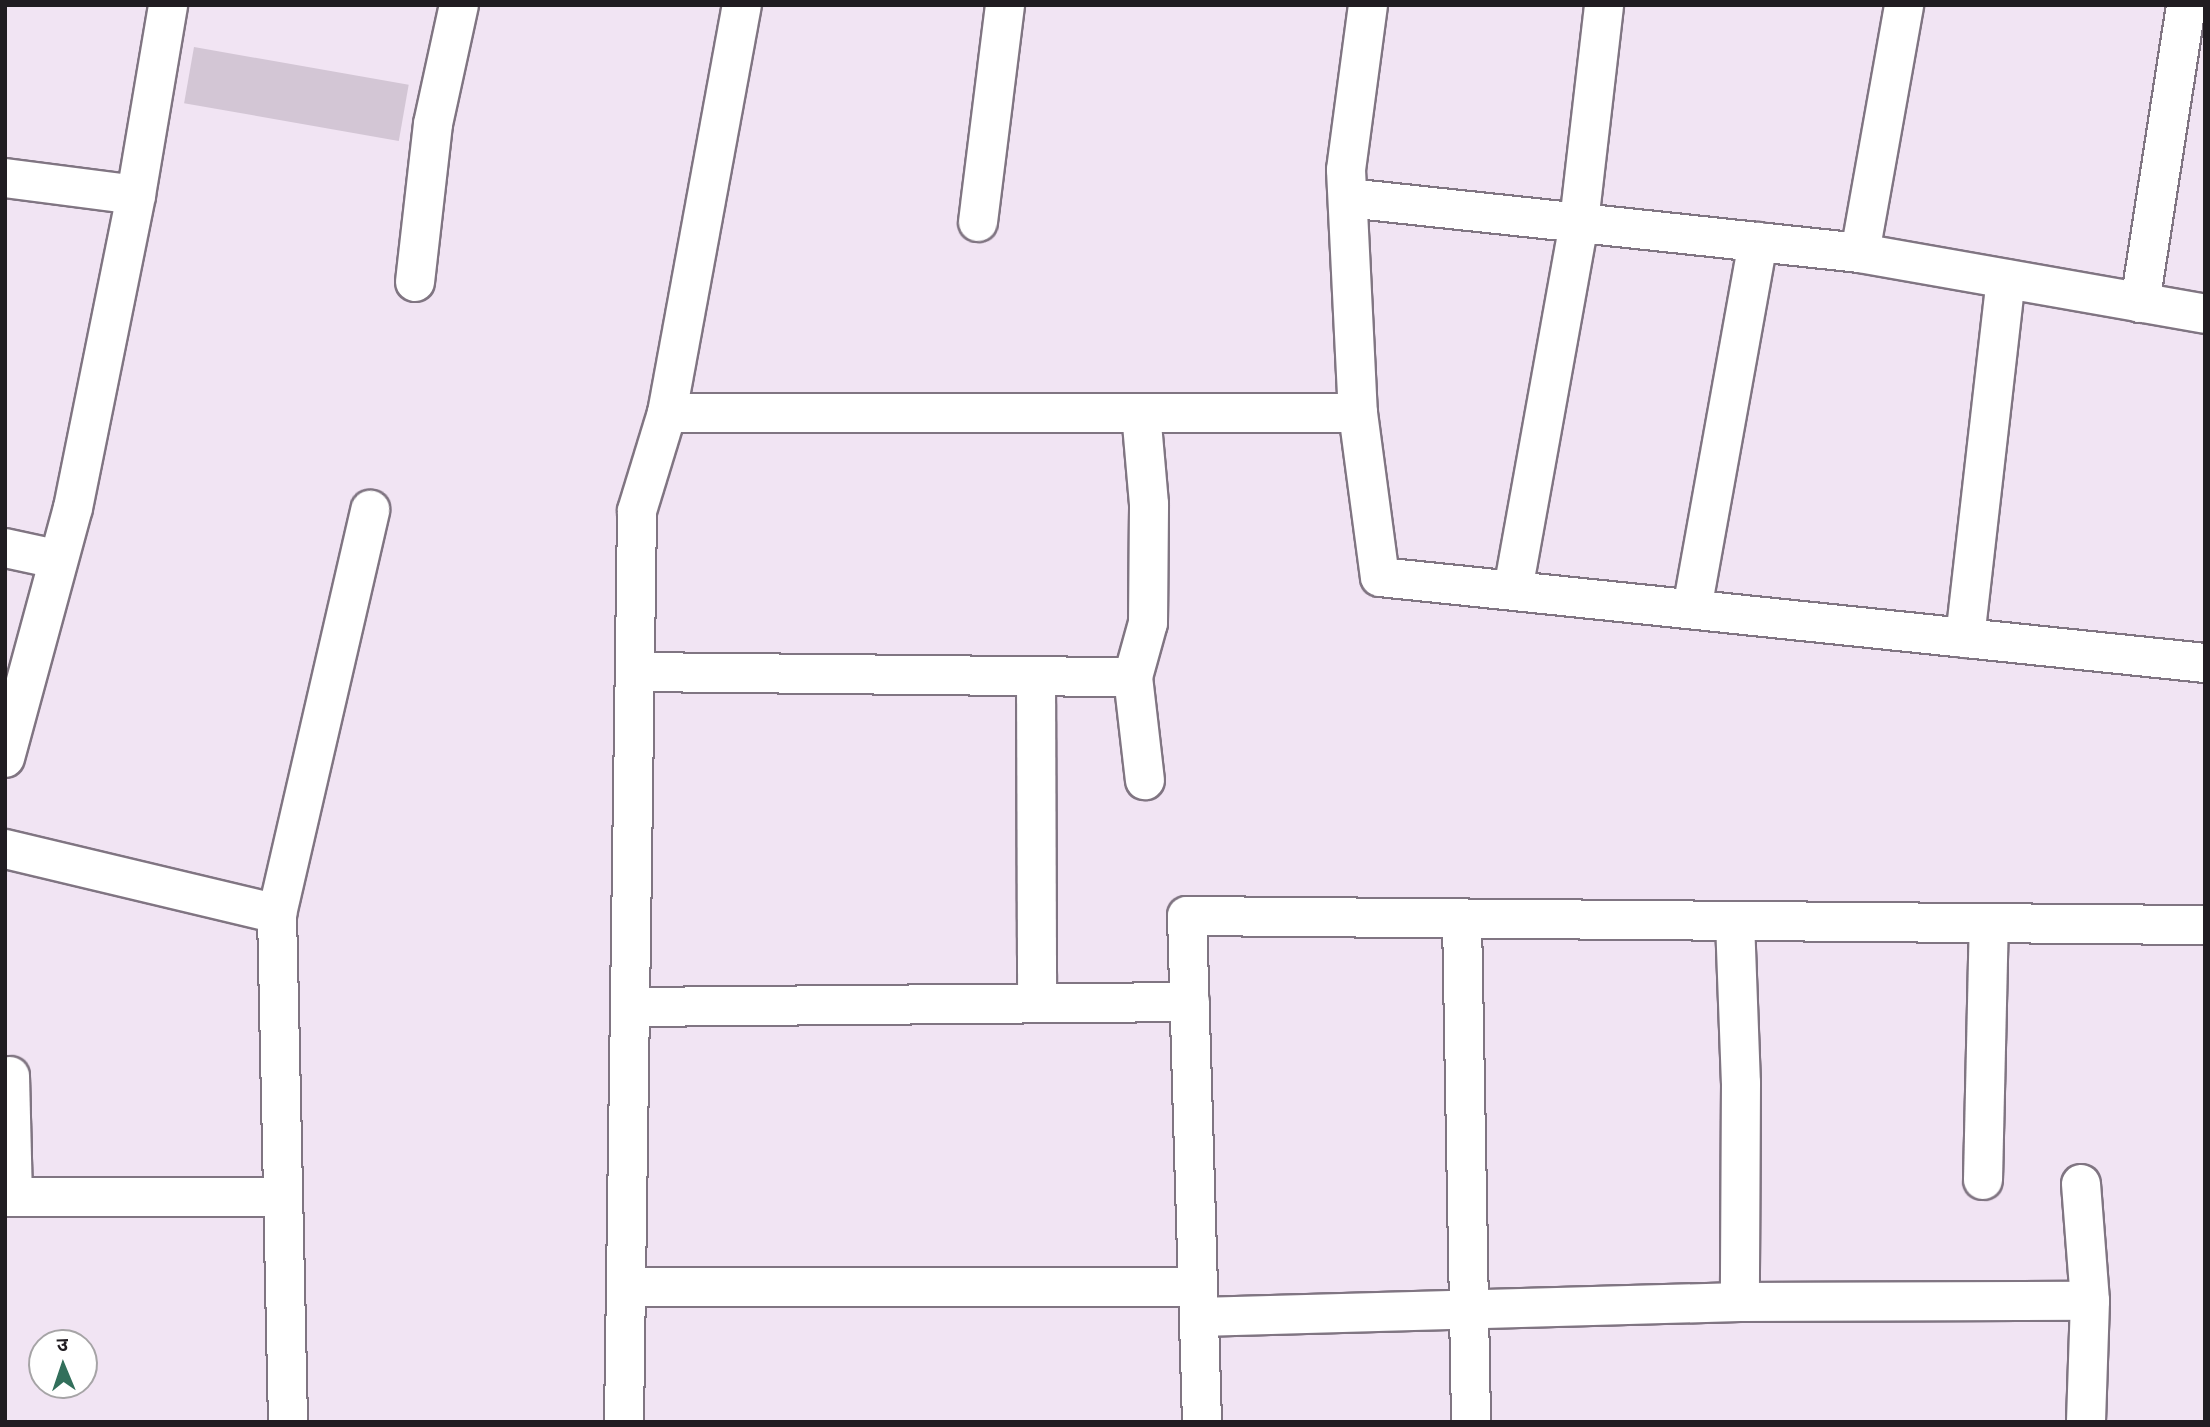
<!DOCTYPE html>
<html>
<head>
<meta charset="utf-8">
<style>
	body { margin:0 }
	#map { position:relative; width:2210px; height:1427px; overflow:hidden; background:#f1e4f3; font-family:"DM Sans","Noto Sans Devanagari",sans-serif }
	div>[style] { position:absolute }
	.building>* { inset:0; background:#d3c6d5; transform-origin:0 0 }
	.roads { filter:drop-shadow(2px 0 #807582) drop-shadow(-2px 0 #807582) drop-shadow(0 2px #807582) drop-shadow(0 -2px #807582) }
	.minor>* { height:38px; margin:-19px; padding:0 19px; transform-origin:19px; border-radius:19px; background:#fff }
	span { translate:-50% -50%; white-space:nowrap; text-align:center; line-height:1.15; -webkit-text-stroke:5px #fff; paint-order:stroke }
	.frame { position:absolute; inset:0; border:7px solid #201c21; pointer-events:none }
	.north { position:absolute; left:28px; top:1329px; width:70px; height:70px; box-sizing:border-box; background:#fff; border:2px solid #a6a4a6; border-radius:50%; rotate:358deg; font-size:19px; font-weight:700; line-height:28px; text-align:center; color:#201c21 }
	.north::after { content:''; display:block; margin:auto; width:24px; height:32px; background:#326f5b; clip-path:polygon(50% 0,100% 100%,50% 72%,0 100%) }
</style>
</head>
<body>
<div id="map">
	<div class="building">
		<i style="left:194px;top:47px;width:218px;height:57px;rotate:10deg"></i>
	</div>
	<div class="roads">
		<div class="minor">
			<i style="left:1368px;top:5px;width:166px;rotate:97.6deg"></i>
			<i style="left:1346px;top:170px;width:243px;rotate:87.2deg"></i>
			<i style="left:1358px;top:413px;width:165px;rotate:82.4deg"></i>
			<i style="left:1380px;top:577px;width:829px;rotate:5.95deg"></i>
			<i style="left:5px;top:178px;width:132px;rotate:7.4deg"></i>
			<i style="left:1348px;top:198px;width:515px;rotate:6.13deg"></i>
			<i style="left:1860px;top:253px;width:350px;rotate:10deg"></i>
			<i style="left:978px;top:222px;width:219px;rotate:-82.9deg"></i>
			<i style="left:1860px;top:253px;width:252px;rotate:-79.9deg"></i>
			<i style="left:415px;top:282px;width:159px;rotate:-83.5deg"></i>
			<i style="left:433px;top:124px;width:122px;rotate:-77.7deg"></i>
			<i style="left:2140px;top:303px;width:302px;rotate:-81.2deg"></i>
			<i style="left:667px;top:413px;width:691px"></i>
			<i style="left:5px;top:548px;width:52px;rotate:12.2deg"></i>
			<i style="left:1513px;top:590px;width:374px;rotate:-79.8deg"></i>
			<i style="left:1579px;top:222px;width:218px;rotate:-83.4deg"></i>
			<i style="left:1692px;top:609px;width:373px;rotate:-79.8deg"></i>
			<i style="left:1965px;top:638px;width:361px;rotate:-83.5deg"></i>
			<i style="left:635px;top:672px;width:498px;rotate:0.6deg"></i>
			<i style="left:1133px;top:677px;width:104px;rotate:83.4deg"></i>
			<i style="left:1036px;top:676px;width:327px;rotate:89.8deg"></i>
			<i style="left:1133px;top:677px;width:56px;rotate:-74.5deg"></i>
			<i style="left:1148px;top:623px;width:119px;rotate:-89.5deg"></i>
			<i style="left:1149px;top:504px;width:91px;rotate:-95deg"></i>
			<i style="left:5px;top:758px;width:259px;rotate:-74.8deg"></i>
			<i style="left:73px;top:508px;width:319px;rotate:-78.6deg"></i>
			<i style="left:136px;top:195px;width:193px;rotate:-80.4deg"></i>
			<i style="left:5px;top:849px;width:280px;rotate:13.4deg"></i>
			<i style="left:1462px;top:919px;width:503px;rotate:88.97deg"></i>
			<i style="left:1735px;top:921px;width:162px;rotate:87.9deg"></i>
			<i style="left:1741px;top:1083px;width:219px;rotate:90.3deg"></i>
			<i style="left:630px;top:1007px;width:560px;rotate:-0.51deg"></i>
			<i style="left:10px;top:1076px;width:121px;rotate:88.6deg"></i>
			<i style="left:1983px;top:1180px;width:257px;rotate:-88.7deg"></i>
			<i style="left:2081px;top:1184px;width:117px;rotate:85.6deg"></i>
			<i style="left:2090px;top:1301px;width:121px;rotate:91.9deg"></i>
			<i style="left:5px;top:1197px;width:278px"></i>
			<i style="left:626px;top:1287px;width:572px"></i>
			<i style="left:1199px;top:1317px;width:541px;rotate:-1.59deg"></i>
			<i style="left:1740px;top:1302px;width:350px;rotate:-0.2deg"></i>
			<i style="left:288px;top:1422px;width:508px;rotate:-91.24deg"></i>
			<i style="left:277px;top:914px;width:415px;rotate:-77deg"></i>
			<i style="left:624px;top:1422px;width:911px;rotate:-89.18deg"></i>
			<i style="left:637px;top:511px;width:102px;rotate:-73deg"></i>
			<i style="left:667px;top:413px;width:415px;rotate:-79.6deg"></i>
			<i style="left:1202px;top:1422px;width:506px;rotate:-91.7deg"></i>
			<i style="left:1187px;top:916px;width:1018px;rotate:0.51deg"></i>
		</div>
	</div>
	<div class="frame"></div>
	<div class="north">उ</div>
</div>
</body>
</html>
